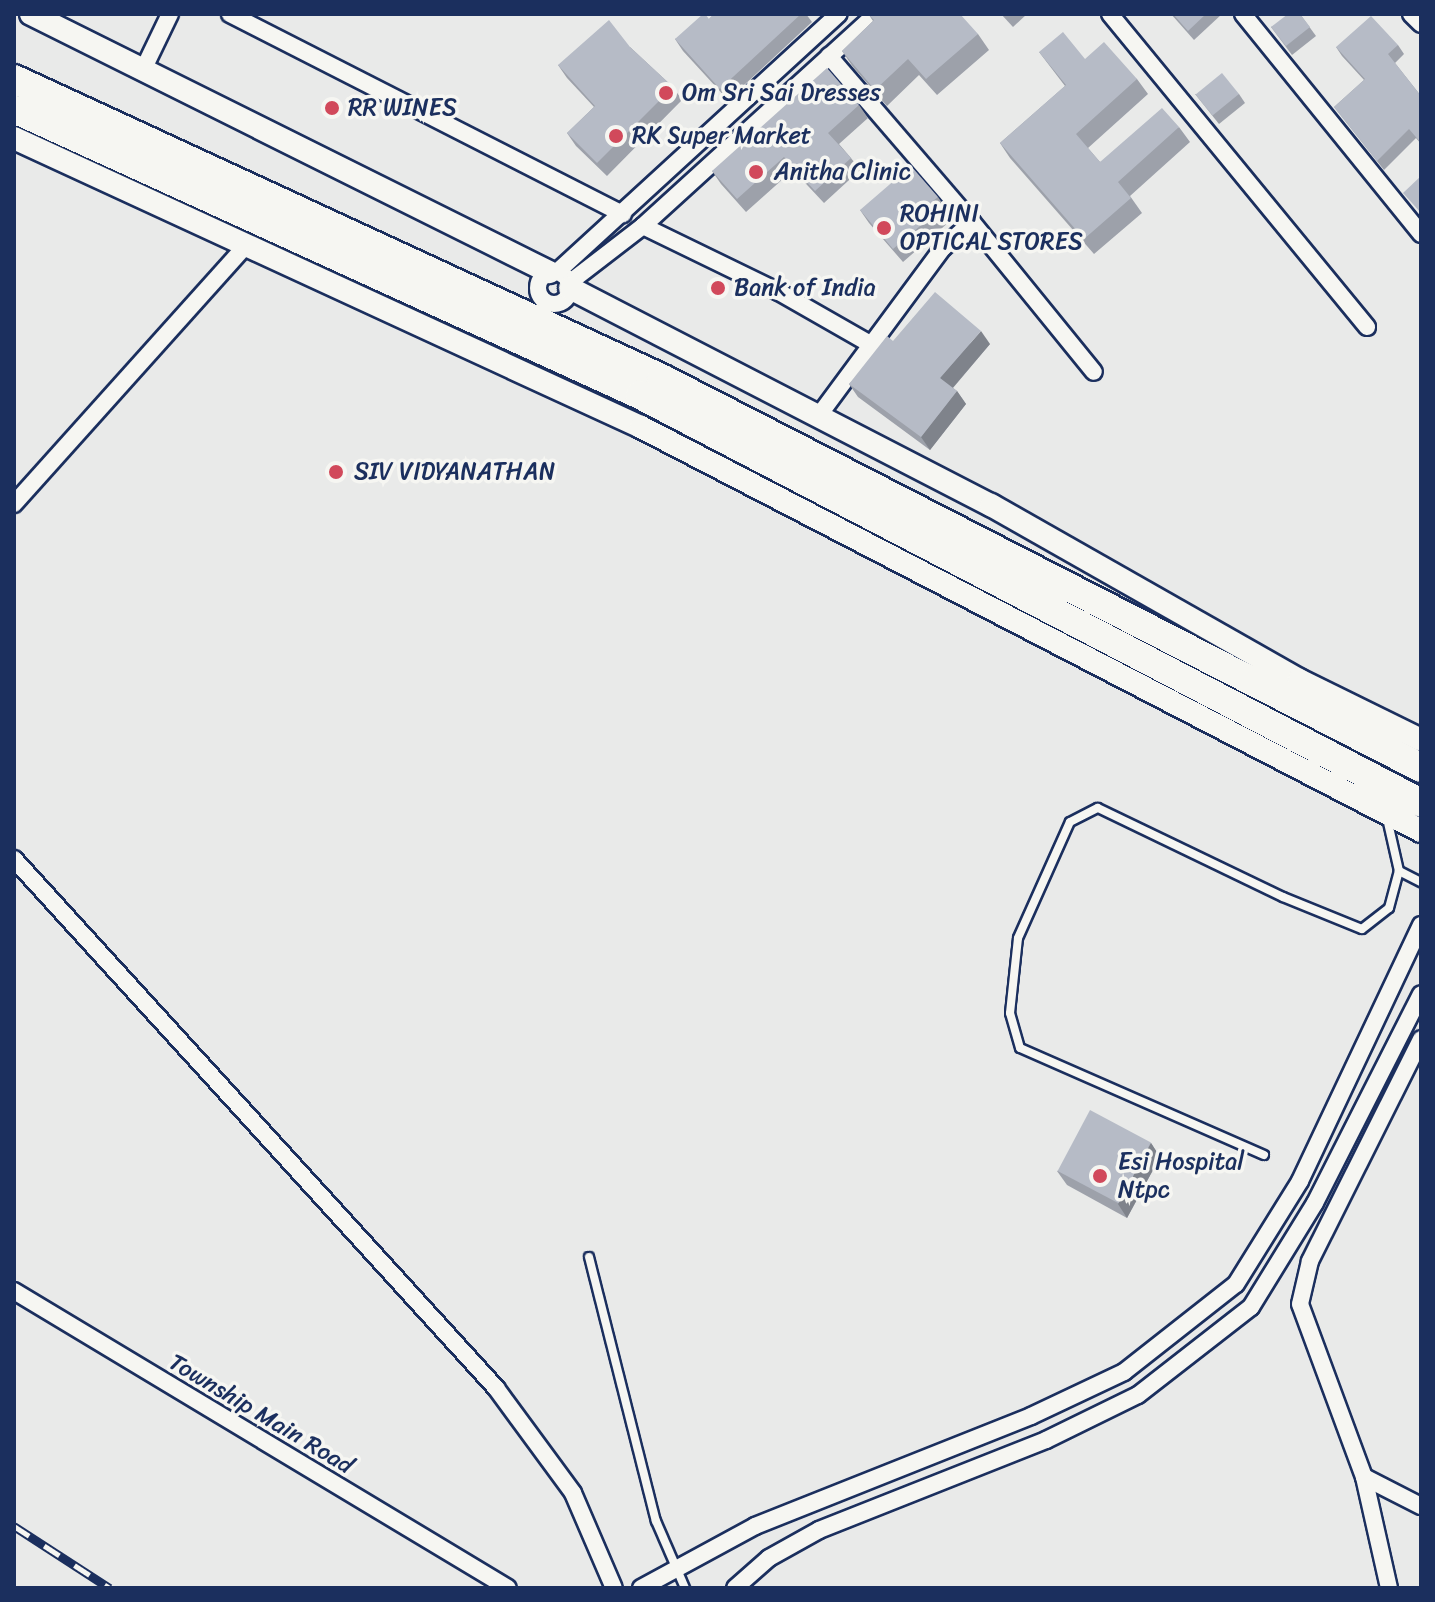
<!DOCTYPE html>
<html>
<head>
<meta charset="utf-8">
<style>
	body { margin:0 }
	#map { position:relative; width:1435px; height:1602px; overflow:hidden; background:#e9eae9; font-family:Sriracha,sans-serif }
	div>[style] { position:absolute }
	.roads { filter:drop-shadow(2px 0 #1b2f5e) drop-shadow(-2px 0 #1b2f5e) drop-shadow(0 2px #1b2f5e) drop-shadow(0 -2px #1b2f5e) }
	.service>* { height:8px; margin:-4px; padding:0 4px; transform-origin:4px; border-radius:4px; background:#f6f6f2 }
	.minor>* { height:16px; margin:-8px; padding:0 8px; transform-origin:8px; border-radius:8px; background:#f6f6f2 }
	.minor>.ring { margin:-8px; padding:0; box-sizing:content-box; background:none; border:16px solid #f6f6f2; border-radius:50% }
	.tertiary>* { height:22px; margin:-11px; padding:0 11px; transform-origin:11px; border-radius:11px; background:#f6f6f2 }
	.trunk>* { height:28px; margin:-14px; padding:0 14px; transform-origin:14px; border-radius:14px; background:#f6f6f2 }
	.rail>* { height:9px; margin-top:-4.5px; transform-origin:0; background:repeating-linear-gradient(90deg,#f6f6f2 0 18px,#1b2f5e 0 36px); box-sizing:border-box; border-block:2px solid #1b2f5e }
	.wall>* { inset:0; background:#9da1aa }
	.shaded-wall>* { inset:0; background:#7f838b }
	.building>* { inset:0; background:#b6bbc6; transform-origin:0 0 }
	.dots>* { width:22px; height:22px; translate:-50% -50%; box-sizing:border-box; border:4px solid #f6f6f2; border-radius:50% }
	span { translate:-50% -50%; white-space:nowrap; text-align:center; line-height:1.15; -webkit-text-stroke:7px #f6f6f2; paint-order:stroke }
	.poi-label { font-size:24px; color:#1b2f5e }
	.left { translate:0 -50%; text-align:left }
	.street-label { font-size:24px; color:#1b2f5e }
	.frame { position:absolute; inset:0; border:16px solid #1b2f5e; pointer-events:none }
</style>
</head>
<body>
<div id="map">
	<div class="roads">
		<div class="service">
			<i style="left:1399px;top:871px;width:25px;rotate:27deg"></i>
			<i style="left:1264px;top:1155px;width:266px;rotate:-156.3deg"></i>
			<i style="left:1020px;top:1048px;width:36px;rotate:-106deg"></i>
			<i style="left:1010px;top:1013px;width:75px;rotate:-83.9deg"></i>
			<i style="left:1018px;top:938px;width:127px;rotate:-65.9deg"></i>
			<i style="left:1070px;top:822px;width:31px;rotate:-27deg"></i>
			<i style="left:1098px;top:808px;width:205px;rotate:25.7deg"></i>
			<i style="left:1283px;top:897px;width:85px;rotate:22.1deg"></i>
			<i style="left:1362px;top:929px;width:34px;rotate:-38deg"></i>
			<i style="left:1389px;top:908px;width:38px;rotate:-75deg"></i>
			<i style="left:1399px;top:871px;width:54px;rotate:-102.8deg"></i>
			<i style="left:589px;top:1257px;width:272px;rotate:75.8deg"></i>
			<i style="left:656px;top:1521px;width:73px;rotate:66.6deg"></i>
		</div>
		<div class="minor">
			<i style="left:230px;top:14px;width:441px;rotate:27deg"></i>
			<i style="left:1110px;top:14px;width:405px;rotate:50.6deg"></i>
			<i style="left:1243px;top:14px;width:283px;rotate:51deg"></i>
			<i style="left:1411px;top:14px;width:14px;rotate:45deg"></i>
			<i style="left:829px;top:56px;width:219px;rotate:49.3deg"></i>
			<i style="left:143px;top:70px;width:62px;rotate:-64.3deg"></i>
			<i style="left:643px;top:226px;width:151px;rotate:25.9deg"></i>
			<i style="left:779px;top:292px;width:107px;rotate:29.7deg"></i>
			<i class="ring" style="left:538px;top:272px;width:16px;height:16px"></i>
			<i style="left:557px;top:272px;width:382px;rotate:-42.5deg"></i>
			<i style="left:569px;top:283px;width:93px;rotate:-37.6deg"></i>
			<i style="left:643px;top:226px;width:315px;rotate:-42.3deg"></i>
			<i style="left:820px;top:414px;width:207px;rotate:-53.5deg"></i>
			<i style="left:943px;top:248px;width:39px;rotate:-42deg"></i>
			<i style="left:972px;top:222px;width:193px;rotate:50.9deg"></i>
			<i style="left:14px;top:504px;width:344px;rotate:-48.1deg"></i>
			<i style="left:14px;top:859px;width:716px;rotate:47.66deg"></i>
			<i style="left:496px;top:1388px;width:130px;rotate:53.7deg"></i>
			<i style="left:573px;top:1493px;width:103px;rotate:66.7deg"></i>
			<i style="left:14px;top:1291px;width:576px;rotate:31.01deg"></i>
			<i style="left:1364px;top:1477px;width:64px;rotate:27deg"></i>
			<i style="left:641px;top:1588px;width:130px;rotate:-28.5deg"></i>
			<i style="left:755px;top:1526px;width:297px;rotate:-21.7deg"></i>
			<i style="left:1031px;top:1416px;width:103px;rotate:-25.3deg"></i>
			<i style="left:1124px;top:1372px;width:142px;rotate:-38.2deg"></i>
			<i style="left:1236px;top:1284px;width:121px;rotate:-58.1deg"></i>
			<i style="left:1300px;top:1181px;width:283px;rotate:-64.7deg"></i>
			<i style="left:735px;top:1588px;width:45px;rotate:-41.4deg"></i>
			<i style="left:769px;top:1558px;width:57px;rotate:-29.2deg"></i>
			<i style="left:819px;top:1530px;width:244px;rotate:-21.6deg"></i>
			<i style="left:1046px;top:1440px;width:102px;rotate:-26.1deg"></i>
			<i style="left:1138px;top:1395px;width:143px;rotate:-37.9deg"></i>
			<i style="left:1251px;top:1307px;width:122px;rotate:-58.4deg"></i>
			<i style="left:1315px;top:1203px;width:234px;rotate:-63.1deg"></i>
			<i style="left:1389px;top:1588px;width:114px;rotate:-102.7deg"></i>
			<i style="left:1364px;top:1477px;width:184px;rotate:-110.3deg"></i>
			<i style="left:1300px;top:1304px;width:44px;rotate:-76.9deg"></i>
			<i style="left:1310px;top:1261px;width:248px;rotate:-63.4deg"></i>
		</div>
		<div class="tertiary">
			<i style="left:31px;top:14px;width:579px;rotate:26.48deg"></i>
			<i style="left:14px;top:138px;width:690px;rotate:24.75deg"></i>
			<i style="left:641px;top:427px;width:878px;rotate:27.38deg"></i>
			<i style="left:570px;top:288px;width:474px;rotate:27.3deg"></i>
			<i style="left:991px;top:505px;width:354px;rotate:29.6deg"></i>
			<i style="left:1299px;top:680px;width:136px;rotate:26.2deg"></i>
		</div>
		<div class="trunk">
			<i style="left:14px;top:79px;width:713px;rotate:24.8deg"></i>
			<i style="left:661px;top:378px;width:854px;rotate:27.16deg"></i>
			<i style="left:14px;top:109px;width:688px;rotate:24.55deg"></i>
			<i style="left:640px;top:395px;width:881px;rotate:27.58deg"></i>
		</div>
	</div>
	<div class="rail">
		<i style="left:14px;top:1526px;width:114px;rotate:32.9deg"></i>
	</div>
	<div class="wall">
		<i style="clip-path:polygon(714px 14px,806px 14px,812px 22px,728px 100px,683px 51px,675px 39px,709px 19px)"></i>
		<i style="clip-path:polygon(1001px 14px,1027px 14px,1013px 27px)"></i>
		<i style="clip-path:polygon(1171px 14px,1222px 14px,1194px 40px)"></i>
		<i style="clip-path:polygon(1300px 14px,1316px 36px,1292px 55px,1271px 27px)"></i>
		<i style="clip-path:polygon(869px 15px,978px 34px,989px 50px,937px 95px,919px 75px,887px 106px,853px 67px,842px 51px,873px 21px)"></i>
		<i style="clip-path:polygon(1398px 45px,1404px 54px,1395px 63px,1421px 96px,1421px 144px,1416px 138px,1384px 170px,1334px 107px,1364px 80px,1342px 56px,1336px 47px)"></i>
		<i style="clip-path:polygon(630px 47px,673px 87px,682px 100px,607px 176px,576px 146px,567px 133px,594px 107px,567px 78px,558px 65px)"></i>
		<i style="clip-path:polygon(1039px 52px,1085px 59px,1137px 79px,1148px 94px,1088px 148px,1100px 162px,1179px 127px,1190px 142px,1130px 196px,1142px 213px,1094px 254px,1010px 158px,1000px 143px,1065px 86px)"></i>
		<i style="clip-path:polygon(1195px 94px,1239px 94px,1245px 103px,1219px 124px)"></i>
		<i style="clip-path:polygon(859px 105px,868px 118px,839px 144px,851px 158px,860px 170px,824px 203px,793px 170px,746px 212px,721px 184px,712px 171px)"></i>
		<i style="clip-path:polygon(938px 197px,947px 210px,943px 214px,949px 222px,903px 262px,869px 223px,860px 210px)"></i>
		<i style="clip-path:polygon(893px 341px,990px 344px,953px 388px,957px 391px,966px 404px,930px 450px,858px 397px,849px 384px)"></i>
		<i style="clip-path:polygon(1151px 1143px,1160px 1157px,1127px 1218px,1067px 1185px,1057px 1171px)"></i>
	</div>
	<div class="shaded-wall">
		<i style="clip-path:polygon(981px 331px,990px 344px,950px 391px,940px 378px)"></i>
		<i style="clip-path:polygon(957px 391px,966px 404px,930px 450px,921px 437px)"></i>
		<i style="clip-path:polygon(1151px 1143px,1160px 1157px,1127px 1218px,1118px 1204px)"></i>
	</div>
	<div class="building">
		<i style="clip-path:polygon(703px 14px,705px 14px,709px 19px,714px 14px,801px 14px,720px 89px,675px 39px)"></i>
		<i style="clip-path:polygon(870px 14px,960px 14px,978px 34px,926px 79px,908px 59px,875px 90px,842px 51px,874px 20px,869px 15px)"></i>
		<i style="clip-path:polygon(1173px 14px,1206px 14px,1188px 31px)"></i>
		<i style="clip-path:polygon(1288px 14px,1300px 14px,1310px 27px,1286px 46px,1271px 27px)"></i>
		<i style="clip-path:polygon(1371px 16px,1398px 45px,1388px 54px,1421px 96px,1421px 143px,1409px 129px,1377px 161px,1334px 107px,1365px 79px,1336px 47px)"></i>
		<i style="clip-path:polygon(609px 20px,630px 47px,673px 87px,597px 163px,567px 133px,595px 106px,558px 65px)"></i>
		<i style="clip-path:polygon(1063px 32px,1085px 59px,1104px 42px,1137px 79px,1076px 134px,1100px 162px,1162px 108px,1179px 127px,1118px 182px,1131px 198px,1084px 239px,1000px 143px,1066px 85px,1039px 52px)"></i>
		<i style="clip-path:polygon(827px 68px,859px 105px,828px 133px,851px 158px,815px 191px,784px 157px,737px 199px,712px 171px)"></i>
		<i style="left:1222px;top:73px;width:27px;height:34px;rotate:51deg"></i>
		<i style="clip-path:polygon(911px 166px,938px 197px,933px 201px,940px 209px,893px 249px,860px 210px)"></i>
		<i style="clip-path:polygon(1421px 176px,1421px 213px,1403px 193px)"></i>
		<i style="clip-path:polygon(935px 292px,981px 331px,940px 378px,957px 391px,921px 437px,849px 384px,887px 336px,893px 341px)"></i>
		<i style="left:1090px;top:1110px;width:69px;height:69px;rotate:28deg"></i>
	</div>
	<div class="dots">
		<i style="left:666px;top:93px;background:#d1495b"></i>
		<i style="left:332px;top:108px;background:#d1495b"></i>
		<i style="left:616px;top:136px;background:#d1495b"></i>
		<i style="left:756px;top:172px;background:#d1495b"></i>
		<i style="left:884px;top:228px;background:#d1495b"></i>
		<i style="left:718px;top:288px;background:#d1495b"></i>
		<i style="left:336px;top:472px;background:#d1495b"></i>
		<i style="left:1100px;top:1176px;background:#d1495b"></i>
	</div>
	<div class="poi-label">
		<span class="left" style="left:682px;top:93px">Om Sri Sai Dresses</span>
		<span class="left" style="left:348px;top:108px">RR WINES</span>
		<span class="left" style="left:632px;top:136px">RK Super Market</span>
		<span class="left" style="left:774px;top:172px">Anitha Clinic</span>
		<span class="left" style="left:900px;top:228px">ROHINI<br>OPTICAL STORES</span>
		<span class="left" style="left:734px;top:288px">Bank of India</span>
		<span class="left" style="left:354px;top:472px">SIV VIDYANATHAN</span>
		<span class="left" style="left:1118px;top:1176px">Esi Hospital<br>Ntpc</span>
	</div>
	<div class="street-label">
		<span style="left:261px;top:1414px;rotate:31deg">Township Main Road</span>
	</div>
	<div class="frame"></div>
</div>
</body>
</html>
